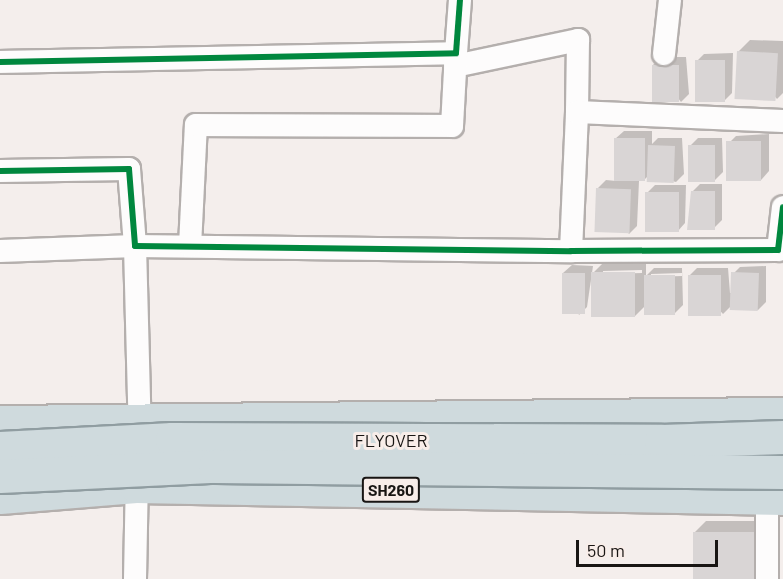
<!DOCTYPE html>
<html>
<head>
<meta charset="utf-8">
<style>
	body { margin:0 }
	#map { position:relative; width:783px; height:579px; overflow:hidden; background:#f4eeec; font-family:Barlow,sans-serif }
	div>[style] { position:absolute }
	.shadow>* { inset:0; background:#0003 }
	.building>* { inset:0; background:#d9d5d5; transform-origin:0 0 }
	.roads { filter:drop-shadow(2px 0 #b4afad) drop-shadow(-2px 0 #b4afad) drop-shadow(0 2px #b4afad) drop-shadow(0 -2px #b4afad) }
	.minor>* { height:22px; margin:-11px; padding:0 11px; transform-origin:11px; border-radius:11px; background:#fdfcfc }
	.trunk>* { height:33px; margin:-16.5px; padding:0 16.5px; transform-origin:16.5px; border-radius:16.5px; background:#cfdadd }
	.bridges { filter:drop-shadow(2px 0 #909da1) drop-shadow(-2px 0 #909da1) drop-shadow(0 2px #909da1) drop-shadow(0 -2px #909da1) }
	.trunk-bridge>* { height:33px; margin:-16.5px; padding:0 16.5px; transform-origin:16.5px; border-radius:16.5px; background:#cfdadd }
	.cycleway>* { height:6px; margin:-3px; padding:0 3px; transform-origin:3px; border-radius:3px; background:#00873e }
	span { translate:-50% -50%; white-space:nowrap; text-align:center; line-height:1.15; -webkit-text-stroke:6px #f8ede9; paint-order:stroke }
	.shield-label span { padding:2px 4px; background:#f8ede9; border:2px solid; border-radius:4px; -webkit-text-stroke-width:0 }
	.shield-label { font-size:16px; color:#181513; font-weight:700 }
	.street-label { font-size:18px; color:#181513 }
	.scale { position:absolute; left:576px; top:540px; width:142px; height:27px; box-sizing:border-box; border:3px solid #181513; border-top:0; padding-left:8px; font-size:18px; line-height:21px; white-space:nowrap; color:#181513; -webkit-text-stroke:4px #f8ede9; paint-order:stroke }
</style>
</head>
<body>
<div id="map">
	<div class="shadow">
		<i style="clip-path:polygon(750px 40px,783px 41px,783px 93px,777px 99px,738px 52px)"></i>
		<i style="clip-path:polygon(733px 53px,732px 93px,724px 101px,696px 62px,704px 54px)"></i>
		<i style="clip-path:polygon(661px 57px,686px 57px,689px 94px,681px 102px,653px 65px)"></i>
		<i style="clip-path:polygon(624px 131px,652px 131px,652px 144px,658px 138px,682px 138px,684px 174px,676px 182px,649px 175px,643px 181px,639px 181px,637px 226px,629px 234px,598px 188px,606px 180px,616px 181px,615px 139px)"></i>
		<i style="clip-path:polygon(769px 134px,769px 171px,761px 180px,728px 144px,736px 136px)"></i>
		<i style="clip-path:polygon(698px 138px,722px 138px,723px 172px,715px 180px,690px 146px)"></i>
		<i style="clip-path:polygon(700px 184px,722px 184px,722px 220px,714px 228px,692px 192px)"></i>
		<i style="clip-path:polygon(655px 185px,686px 185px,685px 223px,677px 232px,647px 193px)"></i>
		<i style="clip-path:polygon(evenodd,646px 260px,646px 276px,654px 268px,682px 268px,683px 305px,675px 313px,646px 305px,635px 316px,591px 275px,605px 261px,646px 260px,642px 270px,642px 273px,603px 274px,603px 271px,642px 270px,646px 260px,682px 273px,682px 276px,651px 277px,651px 274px,682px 273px)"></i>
		<i style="clip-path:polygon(572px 265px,593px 266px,587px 307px,579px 315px,563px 273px)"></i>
		<i style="clip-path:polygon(766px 266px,766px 302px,758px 310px,733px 304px,723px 314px,689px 276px,697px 268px,728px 268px,730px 293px,733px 293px,732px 275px,740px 267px)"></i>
		<i style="clip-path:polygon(706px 521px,771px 521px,695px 579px,694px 533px)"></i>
	</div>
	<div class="building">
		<i style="left:737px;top:51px;width:41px;height:48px;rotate:3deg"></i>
		<i style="left:725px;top:60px;width:42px;height:30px;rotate:90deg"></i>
		<i style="left:652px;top:65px;width:27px;height:37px"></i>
		<i style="left:614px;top:138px;width:31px;height:43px"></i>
		<i style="left:761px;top:141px;width:40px;height:35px;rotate:90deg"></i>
		<i style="left:648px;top:145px;width:27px;height:37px;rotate:2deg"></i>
		<i style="left:688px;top:145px;width:27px;height:37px"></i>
		<i style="left:596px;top:188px;width:35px;height:44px;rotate:2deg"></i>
		<i style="clip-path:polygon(691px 191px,715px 191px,715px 230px,687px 230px)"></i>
		<i style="left:645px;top:192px;width:34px;height:40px"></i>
		<i style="left:635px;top:272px;width:45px;height:44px;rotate:90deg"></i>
		<i style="left:562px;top:273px;width:23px;height:41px"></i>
		<i style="left:759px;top:273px;width:38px;height:28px;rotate:92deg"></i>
		<i style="left:675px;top:275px;width:40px;height:31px;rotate:90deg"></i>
		<i style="left:688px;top:275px;width:33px;height:41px"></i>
		<i style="left:759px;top:532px;width:47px;height:66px;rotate:90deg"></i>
	</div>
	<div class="roads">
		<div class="minor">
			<i style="left:664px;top:54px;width:54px;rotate:-83.7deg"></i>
			<i style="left:0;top:62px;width:456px;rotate:-1.1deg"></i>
			<i style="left:456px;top:53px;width:53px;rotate:-85.7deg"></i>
			<i style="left:455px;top:66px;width:126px;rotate:-11.9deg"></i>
			<i style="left:578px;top:40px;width:72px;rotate:90.8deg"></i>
			<i style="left:0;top:171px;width:129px;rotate:-0.9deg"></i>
			<i style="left:129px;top:169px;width:77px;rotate:85.5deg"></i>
			<i style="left:135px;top:246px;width:436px;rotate:0.7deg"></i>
			<i style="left:571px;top:251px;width:207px;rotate:-0.3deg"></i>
			<i style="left:778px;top:250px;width:43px;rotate:-83.4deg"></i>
			<i style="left:190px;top:246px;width:121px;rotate:-87.2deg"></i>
			<i style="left:196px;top:125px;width:256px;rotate:0.2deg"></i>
			<i style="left:452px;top:126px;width:73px;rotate:-86.9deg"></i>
			<i style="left:0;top:251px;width:135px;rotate:-2.1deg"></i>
			<i style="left:135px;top:246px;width:187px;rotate:88.5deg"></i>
			<i style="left:571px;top:251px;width:139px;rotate:-87.5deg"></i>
			<i style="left:577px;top:112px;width:206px;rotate:2.5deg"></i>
			<i style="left:767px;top:498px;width:81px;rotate:90deg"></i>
			<i style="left:135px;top:579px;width:107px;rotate:-88.9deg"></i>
		</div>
		<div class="trunk">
			<i style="left:0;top:422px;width:783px;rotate:-0.59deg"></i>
			<i style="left:0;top:497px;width:136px;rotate:-4.6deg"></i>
			<i style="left:136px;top:486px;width:647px;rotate:1.06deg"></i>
		</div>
	</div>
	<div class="bridges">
		<div class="trunk-bridge">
			<i style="left:0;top:448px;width:172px;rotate:-3deg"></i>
			<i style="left:172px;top:439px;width:489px;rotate:0.2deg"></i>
			<i style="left:661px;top:441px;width:122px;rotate:-1.9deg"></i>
			<i style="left:0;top:476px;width:215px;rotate:-2.7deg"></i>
			<i style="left:215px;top:466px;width:568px;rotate:0.61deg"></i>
		</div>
	</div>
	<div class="cycleway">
		<i style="left:0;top:62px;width:456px;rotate:-1.1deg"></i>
		<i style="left:456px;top:53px;width:53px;rotate:-85.7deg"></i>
		<i style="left:0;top:171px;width:129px;rotate:-0.9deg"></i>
		<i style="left:129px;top:169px;width:77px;rotate:85.5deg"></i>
		<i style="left:135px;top:246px;width:436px;rotate:0.7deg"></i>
		<i style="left:571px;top:251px;width:207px;rotate:-0.3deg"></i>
		<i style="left:778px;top:250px;width:43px;rotate:-83.4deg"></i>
	</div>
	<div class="shield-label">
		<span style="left:391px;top:490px">SH260</span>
	</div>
	<div class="street-label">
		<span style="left:391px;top:440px">FLYOVER</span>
	</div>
	<div class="scale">50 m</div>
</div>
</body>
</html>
